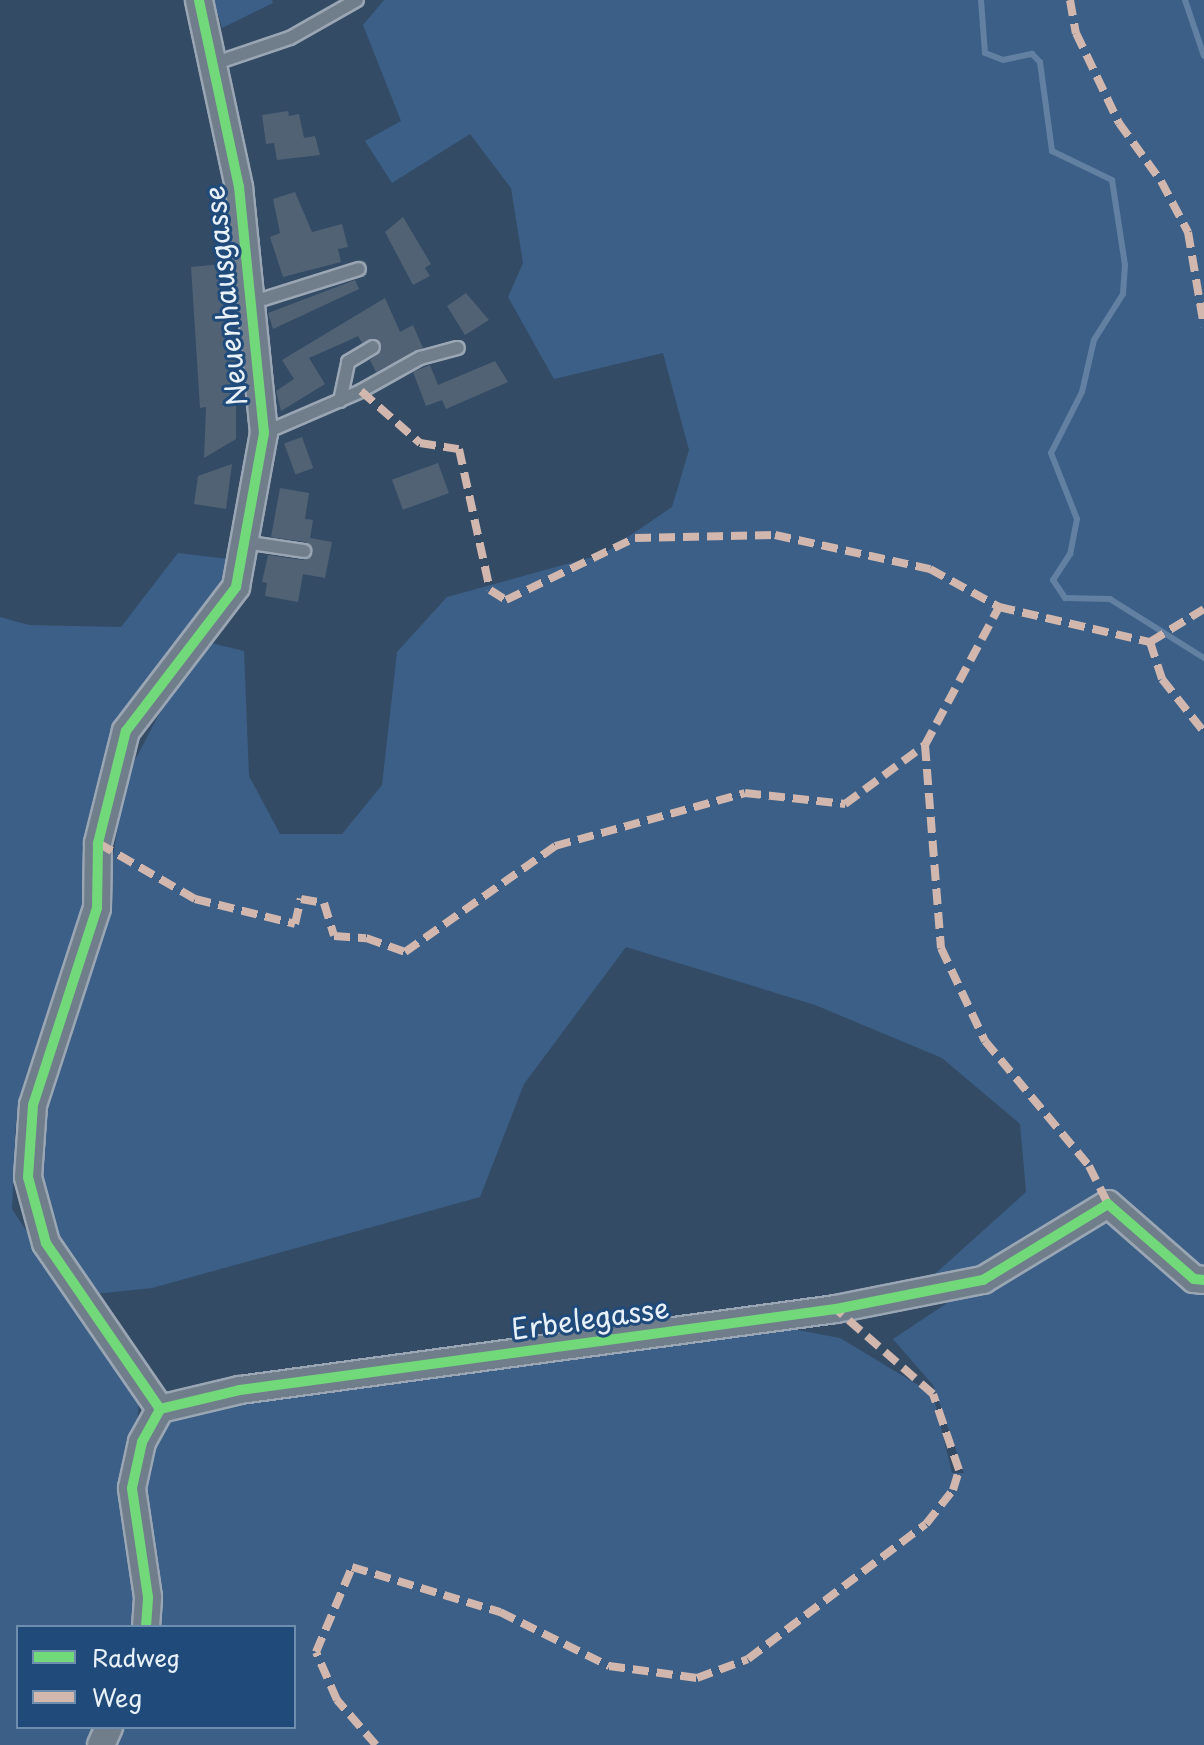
<!DOCTYPE html>
<html>
<head>
<meta charset="utf-8">
<style>
	body { margin:0 }
	#map { position:relative; width:1204px; height:1745px; overflow:hidden; background:#344b65; font-family:"Playpen Sans",sans-serif }
	div>[style] { position:absolute }
	.green>* { inset:0; background:#3b5f87 }
	.stream>* { height:6px; margin:-3px; padding:0 3px; transform-origin:3px; border-radius:3px; background:#6280a1 }
	.building>* { inset:0; background:#516275; transform-origin:0 0 }
	.roads { filter:drop-shadow(2px 0 #9aa6b3) drop-shadow(-2px 0 #9aa6b3) drop-shadow(0 2px #9aa6b3) drop-shadow(0 -2px #9aa6b3) }
	.service>* { height:12px; margin:-6px; padding:0 6px; transform-origin:6px; border-radius:6px; background:#707e8c }
	.minor>* { height:26px; margin:-13px; padding:0 13px; transform-origin:13px; border-radius:13px; background:#707e8c }
	.quiet>* { height:8px; margin-top:-4px; transform-origin:0; background:repeating-linear-gradient(90deg,#d1b7ad 0 16px,transparent 0 24px) }
	.cycleway>* { height:10px; margin:-5px; padding:0 5px; transform-origin:5px; border-radius:5px; background:#71d979 }
	span { translate:-50% -50%; white-space:nowrap; text-align:center; line-height:1.15; -webkit-text-stroke:6px #1f4a7a; paint-order:stroke }
	.street-label { font-size:28px; color:#e8f1f8 }
	.legend { position:absolute; left:16px; top:1625px; width:280px; height:104px; box-sizing:border-box; background:#1f4a7a; border:2px solid #6f8dac; margin:0; padding:10px 14px; list-style:none; font-size:24px; color:#e8f1f8 }
	.legend li { display:flex; align-items:center; gap:16px; height:40px }
	.legend b { width:40px; border:2px solid #6f8dac }
</style>
</head>
<body>
<div id="map">
	<div class="green">
		<i style="clip-path:polygon(214px 0,272px 0,273px 3px,222px 28px)"></i>
		<i style="clip-path:polygon(384px 0,1204px 0,1204px 1277px,1146px 1217px,1086px 1218px,945px 1286px,936px 1273px,1026px 1192px,1020px 1124px,942px 1058px,815px 1005px,626px 947px,524px 1084px,480px 1197px,152px 1288px,94px 1294px,55px 1233px,37px 1154px,47px 1094px,99px 949px,125px 779px,175px 684px,207px 642px,244px 651px,249px 776px,280px 834px,342px 834px,382px 785px,397px 652px,447px 597px,603px 554px,672px 507px,689px 450px,663px 353px,554px 379px,508px 297px,523px 263px,511px 188px,470px 134px,392px 183px,365px 141px,401px 121px,363px 25px)"></i>
		<i style="clip-path:polygon(178px 553px,228px 559px,232px 572px,125px 724px,95px 798px,79px 927px,16px 1122px,12px 1209px,139px 1402px,130px 1488px,142px 1627px,18px 1627px,18px 1727px,104px 1727px,95px 1745px,0 1745px,0 617px,29px 625px,121px 627px)"></i>
		<i style="clip-path:polygon(1120px 1223px,1204px 1285px,1204px 1745px,105px 1745px,113px 1727px,294px 1727px,294px 1627px,148px 1627px,136px 1490px,148px 1437px,193px 1407px,776px 1326px,840px 1338px,933px 1394px,952px 1473px,964px 1473px,933px 1385px,893px 1339px,962px 1293px,1091px 1224px)"></i>
	</div>
	<div class="stream">
		<i style="left:981px;top:0;width:53px;rotate:85.7deg"></i>
		<i style="left:985px;top:53px;width:19px;rotate:21deg"></i>
		<i style="left:1003px;top:60px;width:30px;rotate:-12deg"></i>
		<i style="left:1032px;top:54px;width:11px;rotate:45deg"></i>
		<i style="left:1040px;top:62px;width:90px;rotate:82.3deg"></i>
		<i style="left:1052px;top:151px;width:67px;rotate:25.8deg"></i>
		<i style="left:1112px;top:180px;width:86px;rotate:81.3deg"></i>
		<i style="left:1125px;top:265px;width:29px;rotate:94deg"></i>
		<i style="left:1123px;top:294px;width:54px;rotate:122.2deg"></i>
		<i style="left:1094px;top:340px;width:53px;rotate:103deg"></i>
		<i style="left:1082px;top:392px;width:68px;rotate:116.9deg"></i>
		<i style="left:1051px;top:453px;width:71px;rotate:68.5deg"></i>
		<i style="left:1077px;top:519px;width:36px;rotate:101deg"></i>
		<i style="left:1070px;top:554px;width:31px;rotate:123deg"></i>
		<i style="left:1053px;top:580px;width:22px;rotate:56deg"></i>
		<i style="left:1065px;top:598px;width:45px;rotate:1.3deg"></i>
		<i style="left:1110px;top:599px;width:111px;rotate:32.1deg"></i>
		<i style="left:1185px;top:0;width:59px;rotate:71.3deg"></i>
	</div>
	<div class="building">
		<i style="clip-path:polygon(288px 111px,289px 116px,299px 114px,304px 138px,315px 136px,320px 155px,277px 160px,274px 143px,266px 144px,262px 115px)"></i>
		<i style="clip-path:polygon(295px 192px,312px 232px,342px 224px,348px 247px,338px 249px,341px 262px,283px 277px,270px 237px,280px 233px,273px 199px)"></i>
		<i style="clip-path:polygon(403px 217px,431px 264px,425px 268px,430px 276px,413px 285px,385px 232px)"></i>
		<i style="clip-path:polygon(222px 264px,236px 360px,236px 439px,204px 458px,206px 407px,200px 408px,191px 267px)"></i>
		<i style="clip-path:polygon(355px 280px,359px 289px,273px 329px,268px 313px)"></i>
		<i style="clip-path:polygon(466px 293px,489px 320px,465px 335px,447px 306px)"></i>
		<i style="clip-path:polygon(385px 298px,400px 332px,413px 325px,423px 348px,376px 372px,370px 360px,381px 351px,378px 340px,362px 343px,358px 336px,343px 343px,309px 358px,325px 384px,281px 411px,276px 391px,294px 379px,282px 360px)"></i>
		<i style="clip-path:polygon(495px 361px,508px 382px,446px 409px,442px 400px,426px 406px,413px 372px,430px 365px,438px 385px)"></i>
		<i style="left:302px;top:437px;width:33px;height:19px;rotate:70deg"></i>
		<i style="left:438px;top:463px;width:32px;height:49px;rotate:70deg"></i>
		<i style="clip-path:polygon(232px 464px,226px 509px,194px 504px,198px 476px)"></i>
		<i style="clip-path:polygon(280px 488px,309px 493px,305px 519px,313px 520px,310px 538px,332px 542px,325px 578px,303px 574px,298px 602px,265px 596px,267px 583px,262px 582px,268px 555px,303px 560px,313px 553px,306px 542px,271px 537px)"></i>
	</div>
	<div class="roads">
		<div class="service">
			<i style="left:213px;top:64px;width:81px;rotate:-18.7deg"></i>
			<i style="left:290px;top:38px;width:77px;rotate:-29.6deg"></i>
			<i style="left:251px;top:303px;width:113px;rotate:-17.5deg"></i>
			<i style="left:340px;top:401px;width:40px;rotate:-78deg"></i>
			<i style="left:348px;top:362px;width:29px;rotate:-31deg"></i>
			<i style="left:264px;top:433px;width:106px;rotate:-23.4deg"></i>
			<i style="left:361px;top:391px;width:68px;rotate:-29.2deg"></i>
			<i style="left:420px;top:358px;width:39px;rotate:-15deg"></i>
			<i style="left:244px;top:542px;width:61px;rotate:8.5deg"></i>
		</div>
		<div class="minor">
			<i style="left:160px;top:1409px;width:201px;rotate:-124.5deg"></i>
			<i style="left:46px;top:1243px;width:68px;rotate:-105.3deg"></i>
			<i style="left:28px;top:1177px;width:72px;rotate:-86deg"></i>
			<i style="left:33px;top:1105px;width:207px;rotate:-72deg"></i>
			<i style="left:97px;top:908px;width:65px;rotate:-89.1deg"></i>
			<i style="left:98px;top:843px;width:115px;rotate:-76deg"></i>
			<i style="left:126px;top:731px;width:181px;rotate:-52.6deg"></i>
			<i style="left:236px;top:587px;width:157px;rotate:-79.7deg"></i>
			<i style="left:264px;top:433px;width:247px;rotate:-95.8deg"></i>
			<i style="left:239px;top:187px;width:191px;rotate:-102.1deg"></i>
			<i style="left:146px;top:1627px;width:30px;rotate:-86deg"></i>
			<i style="left:148px;top:1597px;width:110px;rotate:-98.4deg"></i>
			<i style="left:132px;top:1488px;width:47px;rotate:-77.7deg"></i>
			<i style="left:142px;top:1442px;width:38px;rotate:-61deg"></i>
			<i style="left:160px;top:1409px;width:82px;rotate:-13.4deg"></i>
			<i style="left:240px;top:1390px;width:601px;rotate:-7.74deg"></i>
			<i style="left:836px;top:1309px;width:150px;rotate:-11.2deg"></i>
			<i style="left:983px;top:1280px;width:146px;rotate:-31.3deg"></i>
			<i style="left:1108px;top:1204px;width:114px;rotate:41.1deg"></i>
			<i style="left:1194px;top:1279px;width:10px;rotate:6deg"></i>
			<i style="left:101px;top:1745px;width:20px;rotate:-66deg"></i>
		</div>
	</div>
	<div class="quiet">
		<i style="left:1070px;top:0;width:34px;rotate:80deg"></i>
		<i style="left:1076px;top:33px;width:100px;rotate:64.5deg"></i>
		<i style="left:1119px;top:123px;width:72px;rotate:54.1deg"></i>
		<i style="left:1161px;top:181px;width:58px;rotate:62.1deg"></i>
		<i style="left:1188px;top:232px;width:96px;rotate:80.4deg"></i>
		<i style="left:361px;top:391px;width:79px;rotate:41.4deg"></i>
		<i style="left:420px;top:443px;width:39px;rotate:9deg"></i>
		<i style="left:459px;top:449px;width:144px;rotate:77.6deg"></i>
		<i style="left:490px;top:590px;width:19px;rotate:32deg"></i>
		<i style="left:506px;top:600px;width:143px;rotate:-25.7deg"></i>
		<i style="left:635px;top:538px;width:140px;rotate:-1.2deg"></i>
		<i style="left:775px;top:535px;width:159px;rotate:12.4deg"></i>
		<i style="left:930px;top:569px;width:79px;rotate:28.8deg"></i>
		<i style="left:999px;top:607px;width:155px;rotate:13.1deg"></i>
		<i style="left:1150px;top:642px;width:39px;rotate:72deg"></i>
		<i style="left:1162px;top:679px;width:68px;rotate:51.6deg"></i>
		<i style="left:1150px;top:642px;width:63px;rotate:-31.4deg"></i>
		<i style="left:925px;top:745px;width:204px;rotate:85.5deg"></i>
		<i style="left:941px;top:948px;width:103px;rotate:64.7deg"></i>
		<i style="left:985px;top:1041px;width:163px;rotate:50.2deg"></i>
		<i style="left:1089px;top:1166px;width:42px;rotate:63.4deg"></i>
		<i style="left:98px;top:843px;width:112px;rotate:30deg"></i>
		<i style="left:195px;top:899px;width:103px;rotate:14deg"></i>
		<i style="left:295px;top:924px;width:26px;rotate:-77deg"></i>
		<i style="left:301px;top:899px;width:23px;rotate:10deg"></i>
		<i style="left:324px;top:903px;width:34px;rotate:73deg"></i>
		<i style="left:334px;top:936px;width:32px;rotate:4deg"></i>
		<i style="left:366px;top:938px;width:41px;rotate:19.7deg"></i>
		<i style="left:405px;top:952px;width:184px;rotate:-35.2deg"></i>
		<i style="left:555px;top:846px;width:197px;rotate:-15.6deg"></i>
		<i style="left:745px;top:793px;width:101px;rotate:6.3deg"></i>
		<i style="left:845px;top:804px;width:99px;rotate:-36.4deg"></i>
		<i style="left:925px;top:745px;width:157px;rotate:-61.8deg"></i>
		<i style="left:376px;top:1745px;width:60px;rotate:-130.9deg"></i>
		<i style="left:337px;top:1700px;width:52px;rotate:-113.6deg"></i>
		<i style="left:316px;top:1652px;width:92px;rotate:-67deg"></i>
		<i style="left:352px;top:1567px;width:155px;rotate:16.9deg"></i>
		<i style="left:500px;top:1612px;width:122px;rotate:26.4deg"></i>
		<i style="left:609px;top:1666px;width:89px;rotate:7.8deg"></i>
		<i style="left:697px;top:1678px;width:54px;rotate:-20.4deg"></i>
		<i style="left:748px;top:1659px;width:223px;rotate:-37.2deg"></i>
		<i style="left:926px;top:1524px;width:43px;rotate:-51.5deg"></i>
		<i style="left:953px;top:1490px;width:21px;rotate:-73deg"></i>
		<i style="left:959px;top:1470px;width:80px;rotate:-108.9deg"></i>
		<i style="left:933px;top:1394px;width:129px;rotate:-138.8deg"></i>
	</div>
	<div class="cycleway">
		<i style="left:160px;top:1409px;width:201px;rotate:-124.5deg"></i>
		<i style="left:46px;top:1243px;width:68px;rotate:-105.3deg"></i>
		<i style="left:28px;top:1177px;width:72px;rotate:-86deg"></i>
		<i style="left:33px;top:1105px;width:207px;rotate:-72deg"></i>
		<i style="left:97px;top:908px;width:65px;rotate:-89.1deg"></i>
		<i style="left:98px;top:843px;width:115px;rotate:-76deg"></i>
		<i style="left:126px;top:731px;width:181px;rotate:-52.6deg"></i>
		<i style="left:236px;top:587px;width:157px;rotate:-79.7deg"></i>
		<i style="left:264px;top:433px;width:247px;rotate:-95.8deg"></i>
		<i style="left:239px;top:187px;width:191px;rotate:-102.1deg"></i>
		<i style="left:146px;top:1627px;width:30px;rotate:-86deg"></i>
		<i style="left:148px;top:1597px;width:110px;rotate:-98.4deg"></i>
		<i style="left:132px;top:1488px;width:47px;rotate:-77.7deg"></i>
		<i style="left:142px;top:1442px;width:38px;rotate:-61deg"></i>
		<i style="left:160px;top:1409px;width:82px;rotate:-13.4deg"></i>
		<i style="left:240px;top:1390px;width:601px;rotate:-7.74deg"></i>
		<i style="left:836px;top:1309px;width:150px;rotate:-11.2deg"></i>
		<i style="left:983px;top:1280px;width:146px;rotate:-31.3deg"></i>
		<i style="left:1108px;top:1204px;width:114px;rotate:41.1deg"></i>
		<i style="left:1194px;top:1279px;width:10px;rotate:6deg"></i>
	</div>
	<div class="street-label">
		<span style="left:225px;top:296px;rotate:-96deg">Neuenhausgasse</span>
		<span style="left:590px;top:1318px;rotate:-8deg">Erbelegasse</span>
	</div>
	<ul class="legend">
	<li><b style="height:10px;background:#71d979"></b>Radweg</li>
	<li><b style="height:10px;background:#d1b7ad"></b>Weg</li>
	</ul>
</div>
</body>
</html>
